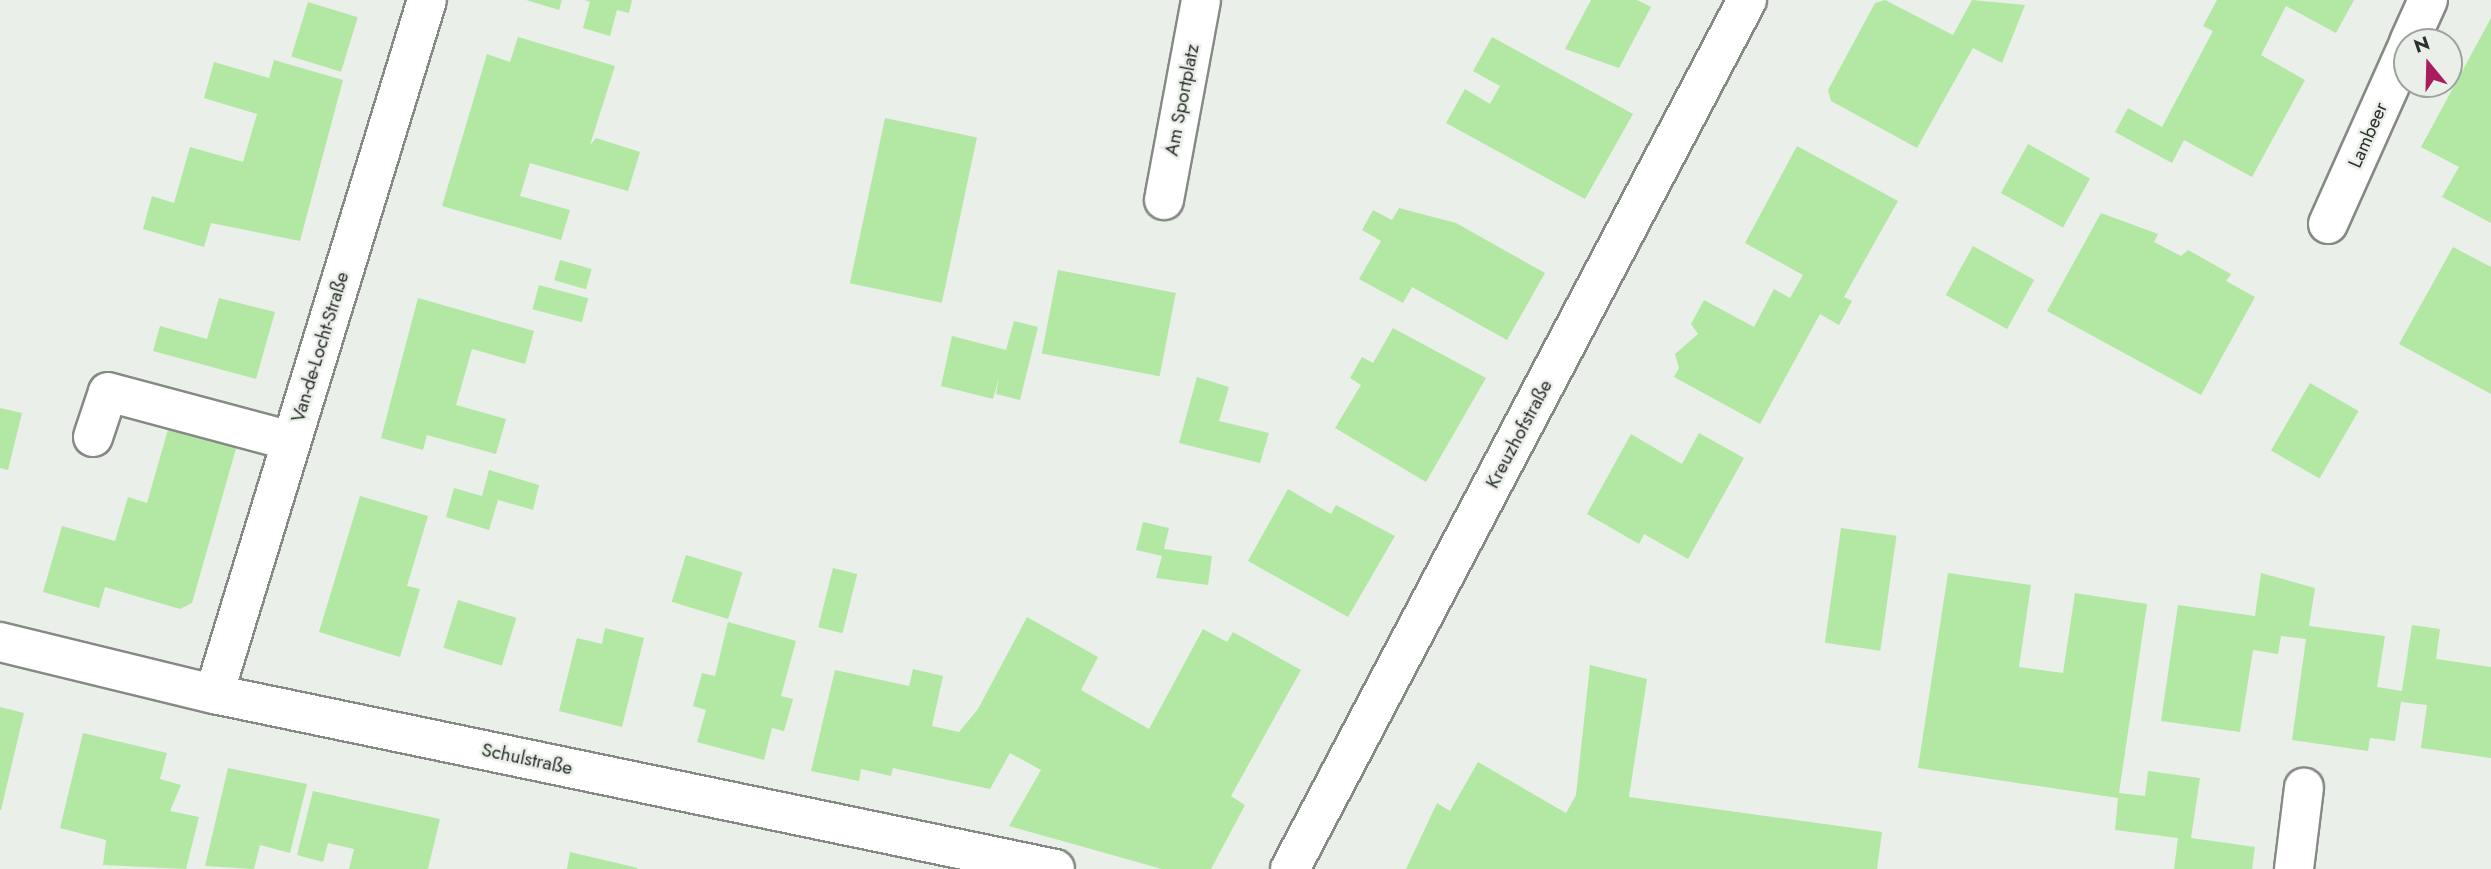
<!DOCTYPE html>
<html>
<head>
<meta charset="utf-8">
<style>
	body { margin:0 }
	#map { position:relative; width:2491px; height:869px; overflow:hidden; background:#eaefe9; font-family:Jost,sans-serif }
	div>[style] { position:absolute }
	.building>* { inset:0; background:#b2e8a3; transform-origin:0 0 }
	.roads { filter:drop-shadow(2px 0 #858a84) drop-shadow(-2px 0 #858a84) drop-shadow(0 2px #858a84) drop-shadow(0 -2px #858a84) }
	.minor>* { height:38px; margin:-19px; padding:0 19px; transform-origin:19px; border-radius:19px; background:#fff }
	span { translate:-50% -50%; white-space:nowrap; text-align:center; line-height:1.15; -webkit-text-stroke:5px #eaefe9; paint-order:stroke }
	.street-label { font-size:19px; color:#2d2f2d }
	.north { position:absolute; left:2393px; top:28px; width:70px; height:70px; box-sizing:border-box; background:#eaefe9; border:2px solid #9ea29e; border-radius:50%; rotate:341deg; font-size:19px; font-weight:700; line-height:28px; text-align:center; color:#2d2f2d }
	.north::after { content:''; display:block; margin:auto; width:24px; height:32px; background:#a91c5d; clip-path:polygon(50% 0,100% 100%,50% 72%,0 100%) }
</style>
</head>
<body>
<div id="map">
	<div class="building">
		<i style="clip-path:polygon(526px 0,562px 0,559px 10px)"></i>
		<i style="clip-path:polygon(584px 0,632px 0,629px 13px,617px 10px,610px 36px,583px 28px,590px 2px)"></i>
		<i style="clip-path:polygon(1591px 0,1637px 0,1651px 7px,1619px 68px,1565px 49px)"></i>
		<i style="clip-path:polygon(1885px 0,1953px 35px,1972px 0,2025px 5px,2002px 63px,1973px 48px,1917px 148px,1831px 101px,1828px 90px,1875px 3px)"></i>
		<i style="clip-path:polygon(2217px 0,2354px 0,2336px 33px,2286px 6px,2261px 55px,2305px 80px,2252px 177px,2184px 140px,2172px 163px,2115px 132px,2128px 108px,2162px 127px,2213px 31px,2203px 26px)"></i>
		<i style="left:308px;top:2px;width:52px;height:57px;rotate:17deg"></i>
		<i style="clip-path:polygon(2491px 18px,2491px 223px,2442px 197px,2459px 167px,2421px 147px)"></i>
		<i style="clip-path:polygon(518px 37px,615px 66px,590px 145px,596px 138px,640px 152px,628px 191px,530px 163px,520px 196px,570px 210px,561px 240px,442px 206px,487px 54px,510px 62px)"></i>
		<i style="clip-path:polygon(1492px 37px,1633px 114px,1585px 199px,1446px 123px,1465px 89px,1490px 104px,1500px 86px,1473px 71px)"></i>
		<i style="clip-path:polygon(274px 60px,343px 80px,300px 241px,211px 223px,204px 247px,143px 229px,152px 196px,174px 203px,190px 147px,243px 162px,257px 114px,204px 98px,214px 62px,269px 78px)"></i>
		<i style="left:885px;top:118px;width:94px;height:169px;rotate:12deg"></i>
		<i style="left:2028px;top:144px;width:71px;height:56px;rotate:29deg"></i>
		<i style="clip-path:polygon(1797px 146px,1898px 201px,1844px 297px,1852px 301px,1839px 325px,1820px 314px,1760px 424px,1674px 377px,1679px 368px,1675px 354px,1698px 334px,1691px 324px,1704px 300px,1754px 327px,1774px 289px,1790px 298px,1803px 275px,1745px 243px)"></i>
		<i style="clip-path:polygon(1399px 208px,1456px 223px,1545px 273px,1507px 340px,1412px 287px,1403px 303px,1359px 279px,1381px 241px,1362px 230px,1373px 210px,1392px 220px)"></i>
		<i style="clip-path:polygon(2101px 213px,2158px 234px,2154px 242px,2181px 256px,2188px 250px,2231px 274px,2226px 281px,2255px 297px,2201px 395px,2047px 311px)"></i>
		<i style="left:1973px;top:246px;width:70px;height:56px;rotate:29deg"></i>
		<i style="clip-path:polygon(2453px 247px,2491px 267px,2491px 394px,2399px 344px)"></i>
		<i style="left:560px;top:260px;width:33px;height:21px;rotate:16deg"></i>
		<i style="left:1058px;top:270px;width:120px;height:85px;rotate:11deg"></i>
		<i style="left:539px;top:285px;width:51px;height:25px;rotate:15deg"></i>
		<i style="clip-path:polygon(219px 298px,275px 312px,256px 379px,153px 351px,160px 326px,207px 339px)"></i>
		<i style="clip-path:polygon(418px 298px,534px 331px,525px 364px,472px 349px,456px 405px,506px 419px,496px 454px,427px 435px,423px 450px,381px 438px)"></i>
		<i style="clip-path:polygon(1014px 321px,1038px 327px,1020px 400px,996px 394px,999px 377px,993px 399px,941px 386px,952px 336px,1006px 350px)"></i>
		<i style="clip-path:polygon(1393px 328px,1486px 378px,1426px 482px,1335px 428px,1361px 385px,1350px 378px,1362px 357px,1373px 363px)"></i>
		<i style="clip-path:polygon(1197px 377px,1229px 387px,1219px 421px,1269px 433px,1260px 463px,1179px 443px)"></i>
		<i style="left:2310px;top:383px;width:56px;height:78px;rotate:30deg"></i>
		<i style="clip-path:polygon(0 408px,22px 413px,8px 470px,0 468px)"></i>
		<i style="clip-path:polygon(169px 426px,237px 445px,192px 603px,180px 609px,105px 587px,99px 608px,43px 592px,62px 526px,115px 541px,128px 497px,147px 503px)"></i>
		<i style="clip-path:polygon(1699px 433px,1744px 458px,1688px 559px,1644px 534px,1639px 544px,1587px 514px,1631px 434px,1682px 464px)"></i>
		<i style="clip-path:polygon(489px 470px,539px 485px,533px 510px,498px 500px,489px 530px,446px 517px,454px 488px,482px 496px)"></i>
		<i style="clip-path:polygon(1288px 489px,1331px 514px,1336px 505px,1395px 536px,1348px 617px,1248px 561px)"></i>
		<i style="clip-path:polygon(360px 496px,428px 516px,407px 586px,420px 589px,400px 657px,319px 632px)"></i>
		<i style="clip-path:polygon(1143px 522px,1169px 528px,1164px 549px,1212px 556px,1208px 585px,1156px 578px,1162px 556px,1136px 550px)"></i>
		<i style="left:1841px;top:528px;width:56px;height:116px;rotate:8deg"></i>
		<i style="left:686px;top:555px;width:59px;height:49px;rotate:17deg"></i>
		<i style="left:833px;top:568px;width:25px;height:61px;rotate:14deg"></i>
		<i style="clip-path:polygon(1948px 573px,2031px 585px,2019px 667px,2063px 673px,2075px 593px,2147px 604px,2119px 793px,2145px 796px,2148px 771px,2200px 778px,2191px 838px,2255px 847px,2252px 869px,2174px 869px,2178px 838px,2115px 830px,2118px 798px,1918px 768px)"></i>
		<i style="clip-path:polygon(2261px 573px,2315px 588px,2309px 626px,2385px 636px,2377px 687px,2402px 691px,2412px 625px,2440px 629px,2436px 659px,2491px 667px,2491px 758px,2421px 748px,2427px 705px,2401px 702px,2395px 741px,2370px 738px,2368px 751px,2292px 740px,2306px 639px,2281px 636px,2278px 654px,2253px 650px,2240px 732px,2161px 721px,2178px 605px,2255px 616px)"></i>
		<i style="left:458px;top:600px;width:61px;height:50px;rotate:17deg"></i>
		<i style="clip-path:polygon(1027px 617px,1098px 657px,1081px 690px,1149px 729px,1203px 629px,1227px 642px,1233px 632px,1301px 670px,1231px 796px,1245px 805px,1211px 869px,1162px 869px,1009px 826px,1041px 770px,1010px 753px,990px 789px,893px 768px,891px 776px,861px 769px,859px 781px,811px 771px,835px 670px,909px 686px,913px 669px,943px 676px,932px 726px,959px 732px,978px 709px)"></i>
		<i style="clip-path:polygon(728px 622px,796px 641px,781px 696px,793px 699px,784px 731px,772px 728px,764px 760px,697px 742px,706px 710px,693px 706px,702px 673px,715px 676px)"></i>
		<i style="clip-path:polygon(605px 628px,644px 638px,622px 727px,559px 711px,577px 638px,602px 644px)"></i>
		<i style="clip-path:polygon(1590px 665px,1647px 679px,1629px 797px,1882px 832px,1877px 869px,1406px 869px,1437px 803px,1450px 811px,1478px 762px,1566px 813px,1576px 795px)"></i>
		<i style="clip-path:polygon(0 707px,24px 713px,1px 810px,0 810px)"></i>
		<i style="clip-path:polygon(83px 733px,167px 753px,160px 779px,181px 785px,170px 811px,199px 817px,186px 869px,103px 865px,106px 840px,60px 828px)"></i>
		<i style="clip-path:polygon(228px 768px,307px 784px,290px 853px,260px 845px,254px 869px,205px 866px)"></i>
		<i style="clip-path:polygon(313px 791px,440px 819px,428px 869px,349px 869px,354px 849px,328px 843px,323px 862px,297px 855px)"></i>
		<i style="clip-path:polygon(570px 852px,638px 868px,637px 869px,567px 869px)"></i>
	</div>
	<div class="roads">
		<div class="minor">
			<i style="left:2409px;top:42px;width:46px;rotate:-65.7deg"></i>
			<i style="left:1164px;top:200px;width:203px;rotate:-79.5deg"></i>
			<i style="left:2328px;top:224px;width:194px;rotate:-65.9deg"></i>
			<i style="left:93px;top:437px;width:47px;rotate:-71.6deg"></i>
			<i style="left:108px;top:392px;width:189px;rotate:15deg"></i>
			<i style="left:0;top:642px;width:220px;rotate:13.7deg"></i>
			<i style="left:214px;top:694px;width:859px;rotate:11.75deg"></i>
			<i style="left:214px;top:694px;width:726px;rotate:-72.94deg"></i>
			<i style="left:1290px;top:869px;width:982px;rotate:-62.26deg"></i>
			<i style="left:2294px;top:869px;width:82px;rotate:-83deg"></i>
		</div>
	</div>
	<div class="street-label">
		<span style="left:1182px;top:100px;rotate:-79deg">Am Sportplatz</span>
		<span style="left:2368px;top:135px;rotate:-66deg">Lambeer</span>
		<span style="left:320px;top:347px;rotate:-73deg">Van-de-Locht-Straße</span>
		<span style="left:1519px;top:434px;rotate:-62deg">Kreuzhofstraße</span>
		<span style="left:527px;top:759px;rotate:12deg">Schulstraße</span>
	</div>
	<div class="north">N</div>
</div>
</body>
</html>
